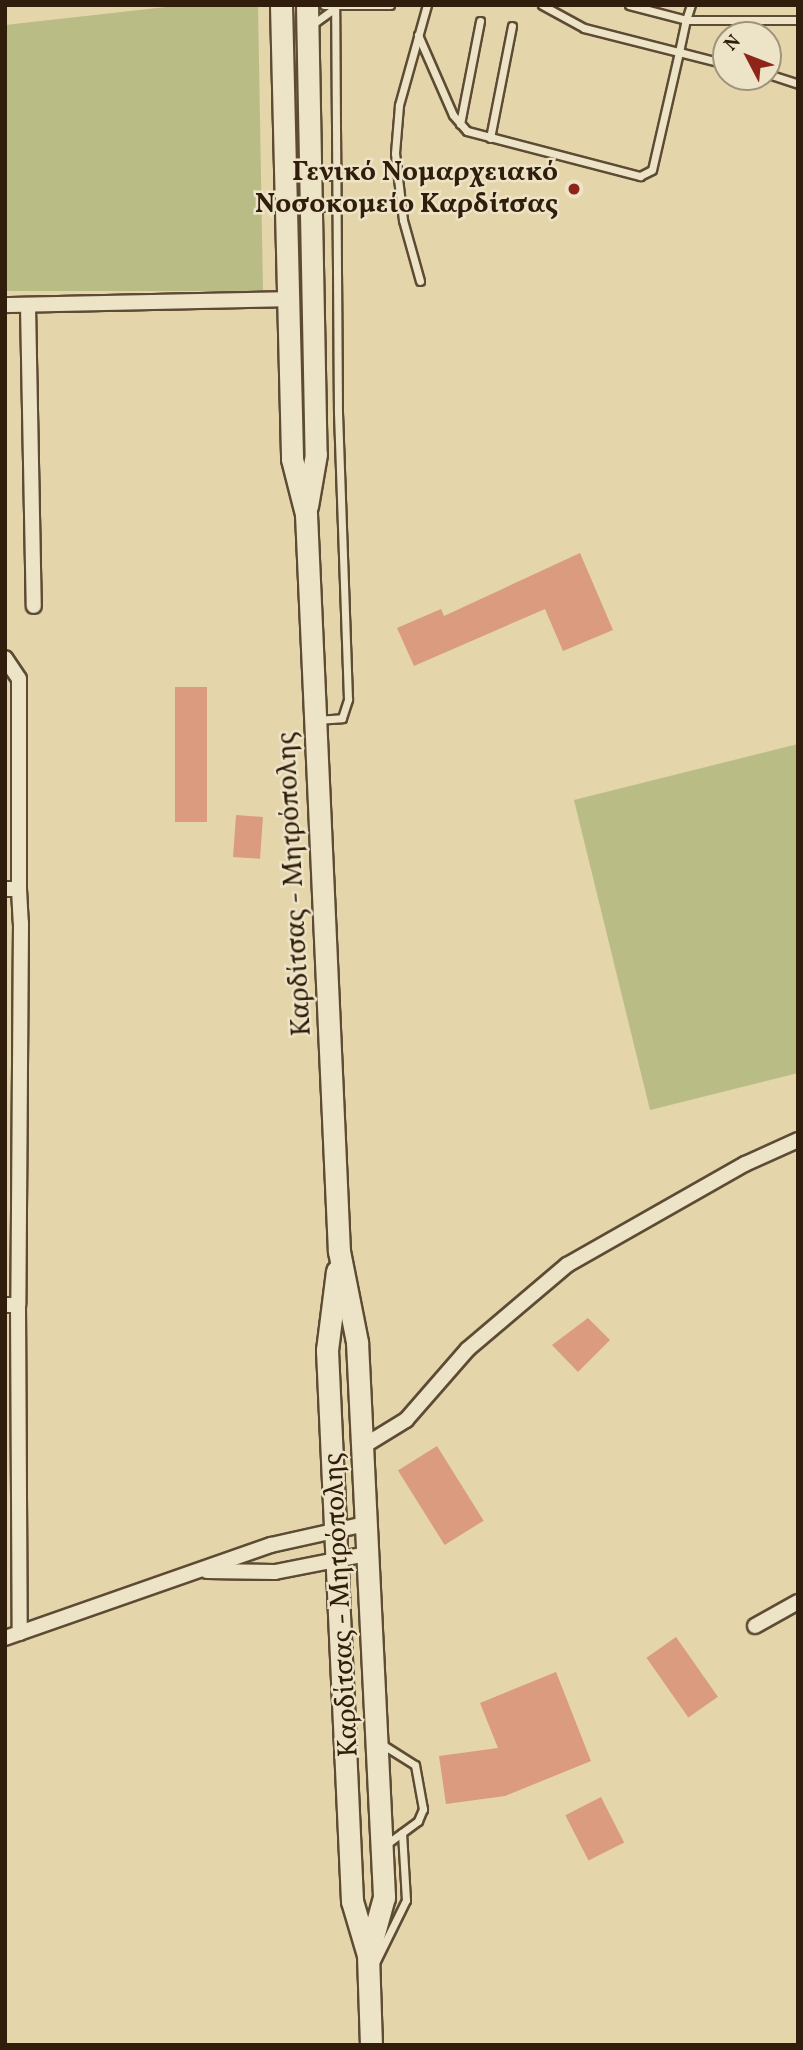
<!DOCTYPE html>
<html>
<head>
<meta charset="utf-8">
<style>
	body { margin:0 }
	#map { position:relative; width:803px; height:2050px; overflow:hidden; background:#e4d5aa; font-family:Vollkorn,serif }
	div>[style] { position:absolute }
	.green>* { inset:0; background:#babc85 }
	.building>* { inset:0; background:#da9b7e; transform-origin:0 0 }
	.roads { filter:drop-shadow(2px 0 #5d4b34) drop-shadow(-2px 0 #5d4b34) drop-shadow(0 2px #5d4b34) drop-shadow(0 -2px #5d4b34) }
	.service>* { height:7px; margin:-3.5px; padding:0 3.5px; transform-origin:3.5px; border-radius:3.5px; background:#ede4c8 }
	.minor>* { height:14px; margin:-7px; padding:0 7px; transform-origin:7px; border-radius:7px; background:#ede4c8 }
	.secondary>* { height:21px; margin:-10.5px; padding:0 10.5px; transform-origin:10.5px; border-radius:10.5px; background:#ede4c8 }
	.dots>* { width:19px; height:19px; translate:-50% -50%; box-sizing:border-box; border:4px solid #ede4c8; border-radius:50% }
	span { translate:-50% -50%; white-space:nowrap; text-align:center; line-height:1.15; -webkit-text-stroke:5px #ede4c8; paint-order:stroke }
	.poi-label { font-size:28px; color:#301d0c; font-weight:700 }
	.right { translate:-100% -50%; text-align:right }
	.street-label { font-size:28px; color:#301d0c }
	.frame { position:absolute; inset:0; border:7px solid #301d0c; pointer-events:none }
	.north { position:absolute; left:712px; top:21px; width:70px; height:70px; box-sizing:border-box; background:#ede4c8; border:2px solid #a1947d; border-radius:50%; rotate:312deg; font-size:19px; font-weight:700; line-height:28px; text-align:center; color:#301d0c }
	.north::after { content:''; display:block; margin:auto; width:24px; height:32px; background:#8f2418; clip-path:polygon(50% 0,100% 100%,50% 72%,0 100%) }
</style>
</head>
<body>
<div id="map">
	<div class="green">
		<i style="clip-path:polygon(184px 5px,258px 5px,263px 291px,5px 291px,5px 25px)"></i>
		<i style="clip-path:polygon(798px 744px,798px 1073px,650px 1110px,574px 800px)"></i>
	</div>
	<div class="building">
		<i style="clip-path:polygon(580px 553px,613px 630px,563px 651px,545px 609px,414px 666px,397px 628px,441px 609px,444px 616px)"></i>
		<i style="left:175px;top:687px;width:32px;height:135px"></i>
		<i style="left:236px;top:815px;width:27px;height:42px;rotate:4deg"></i>
		<i style="clip-path:polygon(588px 1318px,610px 1340px,578px 1372px,552px 1345px)"></i>
		<i style="left:437px;top:1446px;width:88px;height:46px;rotate:58deg"></i>
		<i style="left:676px;top:1637px;width:73px;height:36px;rotate:55deg"></i>
		<i style="clip-path:polygon(556px 1672px,591px 1761px,505px 1796px,446px 1804px,439px 1756px,498px 1748px,480px 1703px)"></i>
		<i style="left:601px;top:1797px;width:51px;height:40px;rotate:63deg"></i>
	</div>
	<div class="roads">
		<div class="service">
			<i style="left:324px;top:5px;width:66px"></i>
			<i style="left:542px;top:5px;width:48px;rotate:28.7deg"></i>
			<i style="left:584px;top:28px;width:98px;rotate:14.2deg"></i>
			<i style="left:679px;top:52px;width:33px;rotate:-78deg"></i>
			<i style="left:686px;top:20px;width:112px"></i>
			<i style="left:629px;top:5px;width:59px;rotate:14.7deg"></i>
			<i style="left:686px;top:20px;width:16px;rotate:-72deg"></i>
			<i style="left:313px;top:24px;width:27px;rotate:-36deg"></i>
			<i style="left:418px;top:35px;width:87px;rotate:66.4deg"></i>
			<i style="left:453px;top:115px;width:21px;rotate:49deg"></i>
			<i style="left:467px;top:131px;width:179px;rotate:14.6deg"></i>
			<i style="left:640px;top:176px;width:13px;rotate:-27deg"></i>
			<i style="left:652px;top:170px;width:121px;rotate:-77.1deg"></i>
			<i style="left:679px;top:52px;width:49px;rotate:14.3deg"></i>
			<i style="left:768px;top:74px;width:32px;rotate:18deg"></i>
			<i style="left:460px;top:124px;width:105px;rotate:-79deg"></i>
			<i style="left:490px;top:138px;width:114px;rotate:-78.9deg"></i>
			<i style="left:289px;top:176px;width:44px"></i>
			<i style="left:290px;top:210px;width:44px;rotate:-5.2deg"></i>
			<i style="left:420px;top:281px;width:63px;rotate:-105.6deg"></i>
			<i style="left:403px;top:220px;width:67px;rotate:-96.8deg"></i>
			<i style="left:395px;top:153px;width:48px;rotate:-85.2deg"></i>
			<i style="left:399px;top:105px;width:104px;rotate:-74.4deg"></i>
			<i style="left:316px;top:720px;width:26px;rotate:-4deg"></i>
			<i style="left:342px;top:718px;width:20px;rotate:-72deg"></i>
			<i style="left:348px;top:699px;width:286px;rotate:-92deg"></i>
			<i style="left:338px;top:413px;width:405px;rotate:-90.4deg"></i>
			<i style="left:380px;top:1743px;width:41px;rotate:32.2deg"></i>
			<i style="left:415px;top:1765px;width:45px;rotate:79.7deg"></i>
			<i style="left:423px;top:1809px;width:13px;rotate:113deg"></i>
			<i style="left:418px;top:1821px;width:42px;rotate:143.7deg"></i>
			<i style="left:375px;top:1963px;width:70px;rotate:-63.8deg"></i>
			<i style="left:406px;top:1900px;width:67px;rotate:-93.4deg"></i>
		</div>
		<div class="minor">
			<i style="left:5px;top:305px;width:283px;rotate:-1.2deg"></i>
			<i style="left:28px;top:306px;width:300px;rotate:88.9deg"></i>
			<i style="left:5px;top:658px;width:25px;rotate:56deg"></i>
			<i style="left:19px;top:679px;width:210px;rotate:90deg"></i>
			<i style="left:5px;top:889px;width:14px"></i>
			<i style="left:19px;top:889px;width:34px;rotate:87deg"></i>
			<i style="left:21px;top:923px;width:382px;rotate:90.4deg"></i>
			<i style="left:18px;top:1305px;width:13px;rotate:180deg"></i>
			<i style="left:18px;top:1305px;width:328px;rotate:89.7deg"></i>
			<i style="left:362px;top:1447px;width:52px;rotate:-31.5deg"></i>
			<i style="left:406px;top:1420px;width:94px;rotate:-48.9deg"></i>
			<i style="left:468px;top:1349px;width:130px;rotate:-40.3deg"></i>
			<i style="left:567px;top:1265px;width:205px;rotate:-29.6deg"></i>
			<i style="left:745px;top:1164px;width:58px;rotate:-24.4deg"></i>
			<i style="left:207px;top:1571px;width:68px;rotate:0.8deg"></i>
			<i style="left:275px;top:1572px;width:94px;rotate:-11.1deg"></i>
			<i style="left:755px;top:1626px;width:49px;rotate:-29.2deg"></i>
			<i style="left:5px;top:1638px;width:282px;rotate:-19.3deg"></i>
			<i style="left:271px;top:1545px;width:96px;rotate:-12.6deg"></i>
		</div>
		<div class="secondary">
			<i style="left:281px;top:5px;width:454px;rotate:88.6deg"></i>
			<i style="left:292px;top:459px;width:57px;rotate:75.7deg"></i>
			<i style="left:306px;top:514px;width:738px;rotate:87.44deg"></i>
			<i style="left:339px;top:1251px;width:93px;rotate:78.8deg"></i>
			<i style="left:357px;top:1342px;width:556px;rotate:87.21deg"></i>
			<i style="left:384px;top:1897px;width:60px;rotate:105.4deg"></i>
			<i style="left:307px;top:5px;width:449px;rotate:88.9deg"></i>
			<i style="left:316px;top:454px;width:53px;rotate:99.8deg"></i>
			<i style="left:337px;top:1271px;width:80px;rotate:97.2deg"></i>
			<i style="left:327px;top:1350px;width:552px;rotate:87.4deg"></i>
			<i style="left:352px;top:1901px;width:56px;rotate:73.5deg"></i>
			<i style="left:368px;top:1955px;width:90px;rotate:88.1deg"></i>
		</div>
	</div>
	<div class="dots">
		<i style="left:574px;top:189px;background:#8f2418"></i>
	</div>
	<div class="poi-label">
		<span class="right" style="left:558px;top:189px">Γενικό Νομαρχειακό<br>Νοσοκομείο Καρδίτσας</span>
	</div>
	<div class="street-label">
		<span style="left:295px;top:884px;rotate:-93deg">Καρδίτσας - Μητρόπολης</span>
		<span style="left:342px;top:1605px;rotate:-93deg">Καρδίτσας - Μητρόπολης</span>
	</div>
	<div class="frame"></div>
	<div class="north">N</div>
</div>
</body>
</html>
